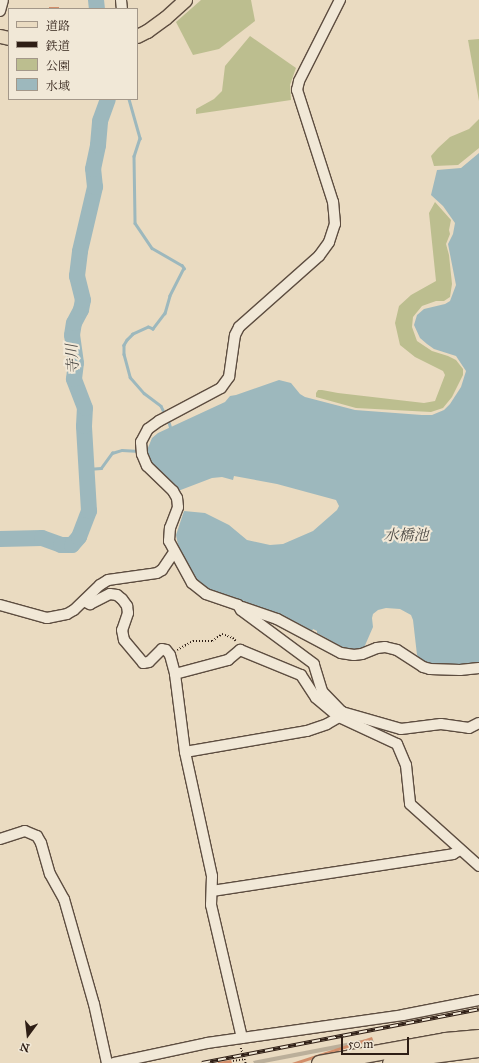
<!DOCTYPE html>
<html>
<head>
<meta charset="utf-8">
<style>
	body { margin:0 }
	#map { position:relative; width:479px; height:1063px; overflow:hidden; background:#eadbc1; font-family:"IM FELL Great Primer","Noto Serif JP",serif }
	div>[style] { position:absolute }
	.green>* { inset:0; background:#bcbe8f }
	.water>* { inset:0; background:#9db8bd }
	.shadow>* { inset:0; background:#0003 }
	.stream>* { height:2.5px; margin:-1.25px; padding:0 1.25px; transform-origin:1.25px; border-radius:1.25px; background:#9db8bd }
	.river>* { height:16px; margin:-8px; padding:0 8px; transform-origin:8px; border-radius:8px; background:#9db8bd }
	.building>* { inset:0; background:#d28e6a; transform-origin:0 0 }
	.path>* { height:1.5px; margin-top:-0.75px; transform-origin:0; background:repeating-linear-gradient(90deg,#2e1e15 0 1px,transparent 0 3px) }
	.roads { filter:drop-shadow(1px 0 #5d4d40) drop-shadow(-1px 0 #5d4d40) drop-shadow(0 1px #5d4d40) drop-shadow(0 -1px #5d4d40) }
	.minor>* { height:10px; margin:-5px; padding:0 5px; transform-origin:5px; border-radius:5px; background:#f1e8d7 }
	.major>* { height:13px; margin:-6.5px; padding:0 6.5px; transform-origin:6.5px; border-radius:6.5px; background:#eadbc1 }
	.highway>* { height:15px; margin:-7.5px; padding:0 7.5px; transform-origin:7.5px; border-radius:7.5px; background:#eadbc1 }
	.rail>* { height:4px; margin-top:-2px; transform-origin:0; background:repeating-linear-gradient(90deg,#f1e8d7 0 8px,#2e1e15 0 16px); box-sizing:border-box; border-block:1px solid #2e1e15 }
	span { translate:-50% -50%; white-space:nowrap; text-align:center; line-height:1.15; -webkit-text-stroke:4px #f1e8d7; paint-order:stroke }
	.water-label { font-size:15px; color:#4f4c47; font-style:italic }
	.legend { position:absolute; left:8px; top:8px; width:130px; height:92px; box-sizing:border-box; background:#f1e8d7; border:1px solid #a39789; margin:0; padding:5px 7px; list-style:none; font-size:12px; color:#2e1e15 }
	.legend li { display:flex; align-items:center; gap:8px; height:20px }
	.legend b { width:20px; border:1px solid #a39789 }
	.north { position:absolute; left:8px; top:1015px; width:40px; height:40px; -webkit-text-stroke:3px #f1e8d7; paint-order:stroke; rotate:195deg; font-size:11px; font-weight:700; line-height:16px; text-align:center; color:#2e1e15 }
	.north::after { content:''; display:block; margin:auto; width:14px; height:18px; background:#2e1e15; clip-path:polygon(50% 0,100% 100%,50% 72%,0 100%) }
	.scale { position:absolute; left:341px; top:1037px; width:68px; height:18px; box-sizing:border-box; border:2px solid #2e1e15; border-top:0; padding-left:5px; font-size:12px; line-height:14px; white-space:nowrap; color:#2e1e15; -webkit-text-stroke:3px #f1e8d7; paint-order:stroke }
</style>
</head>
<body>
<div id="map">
	<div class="green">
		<i style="clip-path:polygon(201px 0,251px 0,255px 21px,219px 49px,193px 55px,176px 22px)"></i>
		<i style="clip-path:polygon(250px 36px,296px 68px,290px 85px,291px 100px,196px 114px,196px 109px,214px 99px,222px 91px,225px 66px)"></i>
		<i style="clip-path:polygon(479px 39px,479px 101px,468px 40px)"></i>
		<i style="clip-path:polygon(479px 119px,479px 148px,458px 165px,434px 166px,431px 156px,438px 148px,450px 137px,469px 129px)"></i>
		<i style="clip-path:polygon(435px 202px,451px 220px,449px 230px,450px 234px,446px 244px,449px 255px,452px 284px,450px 297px,444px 301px,436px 301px,422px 306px,413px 317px,412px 327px,417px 341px,432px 351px,448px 356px,456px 360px,463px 369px,463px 375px,452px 397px,443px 408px,431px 412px,356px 408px,316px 397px,316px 393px,318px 390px,322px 390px,338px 393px,424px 403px,435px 401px,445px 375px,443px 371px,415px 357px,400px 345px,395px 323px,399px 306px,411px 295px,436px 281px,429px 213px)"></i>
	</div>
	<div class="water">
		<i style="clip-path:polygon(479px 153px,479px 664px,462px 667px,423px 664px,417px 655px,413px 620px,411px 615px,400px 609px,386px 608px,378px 610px,373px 614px,372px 618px,373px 627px,363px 650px,362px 648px,353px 650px,342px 647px,317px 633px,317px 631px,313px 629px,312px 631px,282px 615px,212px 590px,201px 584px,193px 576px,178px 545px,176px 535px,184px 511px,205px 513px,229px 525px,247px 540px,270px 545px,283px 544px,313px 531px,337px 510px,339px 506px,336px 500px,277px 484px,234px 476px,233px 480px,222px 477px,212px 478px,178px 491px,154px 468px,145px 455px,152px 438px,158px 433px,225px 402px,230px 396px,236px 395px,279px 380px,291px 383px,300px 394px,305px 397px,355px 410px,422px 415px,432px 415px,444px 410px,450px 404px,461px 387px,466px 371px,456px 356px,434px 349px,427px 344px,420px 338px,414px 325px,417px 315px,424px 309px,445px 304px,450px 301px,456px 285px,448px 244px,453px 234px,455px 223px,443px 206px,431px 195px,437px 170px,461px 168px)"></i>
	</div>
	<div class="shadow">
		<i style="clip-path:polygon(372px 1038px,374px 1042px,264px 1063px,254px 1063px,253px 1061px)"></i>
	</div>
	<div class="stream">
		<i style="left:129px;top:99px;width:41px;rotate:74.2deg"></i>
		<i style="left:140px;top:138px;width:19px;rotate:108deg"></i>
		<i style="left:134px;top:156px;width:67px;rotate:89.1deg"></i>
		<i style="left:135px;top:223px;width:30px;rotate:56deg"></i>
		<i style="left:152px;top:248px;width:34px;rotate:30deg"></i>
		<i style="left:182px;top:265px;width:4px;rotate:56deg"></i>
		<i style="left:184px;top:268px;width:31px;rotate:117deg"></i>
		<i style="left:170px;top:296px;width:18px;rotate:106deg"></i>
		<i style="left:165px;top:313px;width:20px;rotate:127deg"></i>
		<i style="left:153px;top:329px;width:5px;rotate:-158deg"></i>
		<i style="left:148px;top:327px;width:17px;rotate:155deg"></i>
		<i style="left:133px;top:334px;width:8px;rotate:135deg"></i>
		<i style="left:127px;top:340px;width:6px;rotate:121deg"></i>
		<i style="left:124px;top:345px;width:9px;rotate:90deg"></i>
		<i style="left:124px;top:354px;width:24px;rotate:75deg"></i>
		<i style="left:130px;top:377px;width:21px;rotate:49deg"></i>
		<i style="left:144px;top:393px;width:21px;rotate:37deg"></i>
		<i style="left:161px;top:406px;width:9px;rotate:63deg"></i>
		<i style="left:169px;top:422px;width:7px;rotate:74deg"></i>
		<i style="left:87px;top:469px;width:14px;rotate:-4deg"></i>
		<i style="left:101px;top:468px;width:19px;rotate:-54deg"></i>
		<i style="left:112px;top:453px;width:10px;rotate:-17deg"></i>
		<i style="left:122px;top:450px;width:17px;rotate:3deg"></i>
	</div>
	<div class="river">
		<i style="left:96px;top:0;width:9px;rotate:84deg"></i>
		<i style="left:0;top:539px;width:42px;rotate:-1.4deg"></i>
		<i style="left:42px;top:538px;width:20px;rotate:20deg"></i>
		<i style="left:61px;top:545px;width:11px"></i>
		<i style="left:72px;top:545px;width:11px;rotate:-49deg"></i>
		<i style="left:79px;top:537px;width:28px;rotate:-69deg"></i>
		<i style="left:89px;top:511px;width:85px;rotate:-93.4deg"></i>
		<i style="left:84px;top:426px;width:18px;rotate:-87deg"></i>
		<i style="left:85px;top:408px;width:31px;rotate:-111deg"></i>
		<i style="left:74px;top:379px;width:16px;rotate:-83deg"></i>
		<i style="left:76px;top:363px;width:28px;rotate:-98deg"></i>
		<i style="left:72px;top:335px;width:12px;rotate:-81deg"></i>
		<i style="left:74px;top:323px;width:15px;rotate:-62deg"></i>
		<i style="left:81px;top:310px;width:10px;rotate:-79deg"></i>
		<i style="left:83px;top:300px;width:25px;rotate:-104deg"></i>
		<i style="left:77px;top:276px;width:25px;rotate:-83deg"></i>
		<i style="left:80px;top:251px;width:66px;rotate:-76.8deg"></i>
		<i style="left:95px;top:187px;width:18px;rotate:-96deg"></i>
		<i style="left:93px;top:169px;width:25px;rotate:-78deg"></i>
		<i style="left:98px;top:145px;width:24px;rotate:-85deg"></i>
		<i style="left:100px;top:121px;width:23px;rotate:-70deg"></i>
	</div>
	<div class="building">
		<i style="left:49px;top:7px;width:10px;height:2px"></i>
		<i style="left:372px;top:1037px;width:3px;height:122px;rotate:72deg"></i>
		<i style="clip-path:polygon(231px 1060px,232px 1063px,218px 1063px,218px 1062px)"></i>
	</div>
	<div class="path">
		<i style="left:177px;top:650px;width:18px;rotate:-29deg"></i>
		<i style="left:193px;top:641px;width:19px"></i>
		<i style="left:212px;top:641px;width:12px;rotate:-35deg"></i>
		<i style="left:222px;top:634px;width:12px;rotate:20deg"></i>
		<i style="left:233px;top:638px;width:4px;rotate:45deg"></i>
		<i style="left:241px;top:1048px;width:16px;rotate:72deg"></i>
		<i style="left:233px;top:1061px;width:12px;rotate:-9deg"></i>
	</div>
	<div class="roads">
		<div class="minor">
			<i style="left:121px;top:0;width:9px;rotate:84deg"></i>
			<i style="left:0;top:11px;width:11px;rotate:-75deg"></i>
			<i style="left:84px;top:601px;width:7px;rotate:27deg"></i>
			<i style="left:90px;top:604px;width:22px;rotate:-27deg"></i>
			<i style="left:110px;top:594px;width:7px;rotate:8deg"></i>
			<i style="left:117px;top:595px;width:6px;rotate:39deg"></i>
			<i style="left:122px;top:599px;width:9px;rotate:54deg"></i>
			<i style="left:127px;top:606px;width:7px;rotate:82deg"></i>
			<i style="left:128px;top:613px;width:18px;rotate:109deg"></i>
			<i style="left:122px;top:630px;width:10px;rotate:79deg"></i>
			<i style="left:124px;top:640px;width:30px;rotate:50deg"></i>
			<i style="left:143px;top:663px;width:6px;rotate:-9deg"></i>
			<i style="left:149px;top:662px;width:18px;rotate:-45deg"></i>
			<i style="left:162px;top:649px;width:4px;rotate:14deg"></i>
			<i style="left:166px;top:650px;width:6px;rotate:51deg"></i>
			<i style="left:170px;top:655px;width:20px;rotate:75deg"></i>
			<i style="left:0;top:605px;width:49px;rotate:15.5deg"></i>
			<i style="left:47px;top:618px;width:20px;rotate:-11deg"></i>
			<i style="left:67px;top:614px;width:8px;rotate:-30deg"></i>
			<i style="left:74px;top:610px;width:36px;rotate:-44deg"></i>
			<i style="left:100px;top:585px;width:9px;rotate:-32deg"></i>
			<i style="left:108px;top:580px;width:49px;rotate:-8.1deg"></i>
			<i style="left:157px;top:573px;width:6px;rotate:-31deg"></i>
			<i style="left:162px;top:570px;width:22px;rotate:-56deg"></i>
			<i style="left:242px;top:607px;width:37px;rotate:19deg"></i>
			<i style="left:277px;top:619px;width:72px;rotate:28deg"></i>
			<i style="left:341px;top:653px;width:13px;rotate:9deg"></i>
			<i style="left:354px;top:655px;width:8px;rotate:-7deg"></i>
			<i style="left:362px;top:654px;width:16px;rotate:-22deg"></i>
			<i style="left:377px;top:648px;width:8px;rotate:-7deg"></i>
			<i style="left:385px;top:647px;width:12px;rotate:14deg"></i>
			<i style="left:397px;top:650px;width:31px;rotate:33deg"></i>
			<i style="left:423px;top:667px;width:7px;rotate:16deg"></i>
			<i style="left:430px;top:669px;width:30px;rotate:2deg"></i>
			<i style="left:460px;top:670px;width:19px;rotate:-6deg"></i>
			<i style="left:342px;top:712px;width:61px;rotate:16.1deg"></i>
			<i style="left:401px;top:729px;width:40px;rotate:-7.1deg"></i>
			<i style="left:441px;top:724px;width:28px;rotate:8deg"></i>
			<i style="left:469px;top:728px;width:11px;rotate:-27deg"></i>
			<i style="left:185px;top:752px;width:79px;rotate:-97.3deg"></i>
			<i style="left:175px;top:674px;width:55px;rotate:-14.8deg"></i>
			<i style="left:228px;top:660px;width:16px;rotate:-40deg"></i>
			<i style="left:240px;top:650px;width:66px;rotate:22.3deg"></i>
			<i style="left:301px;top:675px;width:27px;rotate:57deg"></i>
			<i style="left:316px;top:698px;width:30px;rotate:40deg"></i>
			<i style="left:339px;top:717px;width:64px;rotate:25deg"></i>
			<i style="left:397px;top:744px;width:23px;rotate:67deg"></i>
			<i style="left:406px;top:765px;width:39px;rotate:84deg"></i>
			<i style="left:410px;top:804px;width:93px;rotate:41.9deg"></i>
			<i style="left:0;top:839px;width:26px;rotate:-18deg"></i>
			<i style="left:25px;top:831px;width:13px;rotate:23deg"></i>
			<i style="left:37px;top:836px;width:8px;rotate:60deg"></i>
			<i style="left:41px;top:843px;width:32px;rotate:74deg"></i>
			<i style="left:50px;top:874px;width:29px;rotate:61deg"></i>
			<i style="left:64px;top:899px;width:109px;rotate:74.1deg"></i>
			<i style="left:94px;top:1004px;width:60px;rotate:77.6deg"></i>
			<i style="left:212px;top:891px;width:244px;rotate:-8.7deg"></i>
			<i style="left:453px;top:854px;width:8px;rotate:-30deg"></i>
			<i style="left:242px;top:1038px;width:137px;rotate:-103.1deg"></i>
			<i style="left:211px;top:905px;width:29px;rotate:-88deg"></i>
			<i style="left:212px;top:876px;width:127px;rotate:-102.3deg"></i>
			<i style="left:185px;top:752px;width:124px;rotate:-9.8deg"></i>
			<i style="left:307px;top:731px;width:21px;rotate:-19deg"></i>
			<i style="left:327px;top:724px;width:14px;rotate:-30deg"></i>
			<i style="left:339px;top:717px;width:6px;rotate:-59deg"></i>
			<i style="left:342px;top:712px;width:29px;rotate:-134deg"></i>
			<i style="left:322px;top:691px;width:28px;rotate:-107deg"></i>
			<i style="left:314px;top:664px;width:91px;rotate:-143.5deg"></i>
			<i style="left:241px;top:610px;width:6px;rotate:-121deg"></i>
			<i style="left:238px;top:605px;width:34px;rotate:-161deg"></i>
			<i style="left:206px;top:594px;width:18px;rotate:-142deg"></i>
			<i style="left:192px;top:583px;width:48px;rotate:-118.7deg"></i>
			<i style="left:169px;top:541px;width:13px;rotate:-86deg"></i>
			<i style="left:170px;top:528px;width:22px;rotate:-69deg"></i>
			<i style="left:178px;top:507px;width:9px;rotate:-96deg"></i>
			<i style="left:177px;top:498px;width:8px;rotate:-120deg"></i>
			<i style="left:173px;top:491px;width:36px;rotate:-136deg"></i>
			<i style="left:147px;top:466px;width:13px;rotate:-113deg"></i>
			<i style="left:142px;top:454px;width:12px;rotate:-95deg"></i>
			<i style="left:141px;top:442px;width:15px;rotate:-62deg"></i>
			<i style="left:148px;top:429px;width:14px;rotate:-36deg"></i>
			<i style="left:159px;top:421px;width:70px;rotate:-28deg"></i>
			<i style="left:221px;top:388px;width:14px;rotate:-54deg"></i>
			<i style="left:229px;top:377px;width:42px;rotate:-81.9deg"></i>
			<i style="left:235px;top:335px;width:9px;rotate:-63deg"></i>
			<i style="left:239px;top:327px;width:107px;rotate:-41.6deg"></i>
			<i style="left:319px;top:256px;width:17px;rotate:-54deg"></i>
			<i style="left:329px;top:242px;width:19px;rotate:-72deg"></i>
			<i style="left:335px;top:224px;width:22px;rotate:-95deg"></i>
			<i style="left:333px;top:202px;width:118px;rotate:-107.8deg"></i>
			<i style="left:297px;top:90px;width:9px;rotate:-77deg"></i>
			<i style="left:299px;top:81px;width:91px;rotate:-63.2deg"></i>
			<i style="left:114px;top:1063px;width:95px;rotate:-12.1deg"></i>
			<i style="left:207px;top:1043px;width:198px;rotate:-8.1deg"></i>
			<i style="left:403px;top:1015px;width:77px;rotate:-11.2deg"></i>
		</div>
		<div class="major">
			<i style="left:0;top:36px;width:9px;rotate:13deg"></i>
			<i style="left:137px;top:36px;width:11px;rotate:-27deg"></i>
			<i style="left:147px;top:31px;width:22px;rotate:-36deg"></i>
			<i style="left:165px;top:18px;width:27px;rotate:-42deg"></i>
		</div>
		<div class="highway">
			<i style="left:319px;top:1063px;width:128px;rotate:-10.3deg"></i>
			<i style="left:445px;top:1040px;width:34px;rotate:-5deg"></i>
			<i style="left:390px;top:1063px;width:28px;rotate:-13deg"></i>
			<i style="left:417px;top:1057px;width:63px;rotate:-7.4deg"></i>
		</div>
	</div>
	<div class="rail">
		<i style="left:202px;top:1063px;width:282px;rotate:-11deg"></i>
	</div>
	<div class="water-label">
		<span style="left:73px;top:359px;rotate:-93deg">寺川</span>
		<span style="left:406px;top:536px">水橋池</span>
	</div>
	<ul class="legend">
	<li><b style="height:5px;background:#eadbc1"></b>道路</li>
	<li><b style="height:5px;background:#2e1e15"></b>鉄道</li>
	<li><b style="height:11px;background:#bcbe8f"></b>公園</li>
	<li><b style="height:11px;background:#9db8bd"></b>水域</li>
	</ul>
	<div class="north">N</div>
	<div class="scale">50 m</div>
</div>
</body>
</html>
